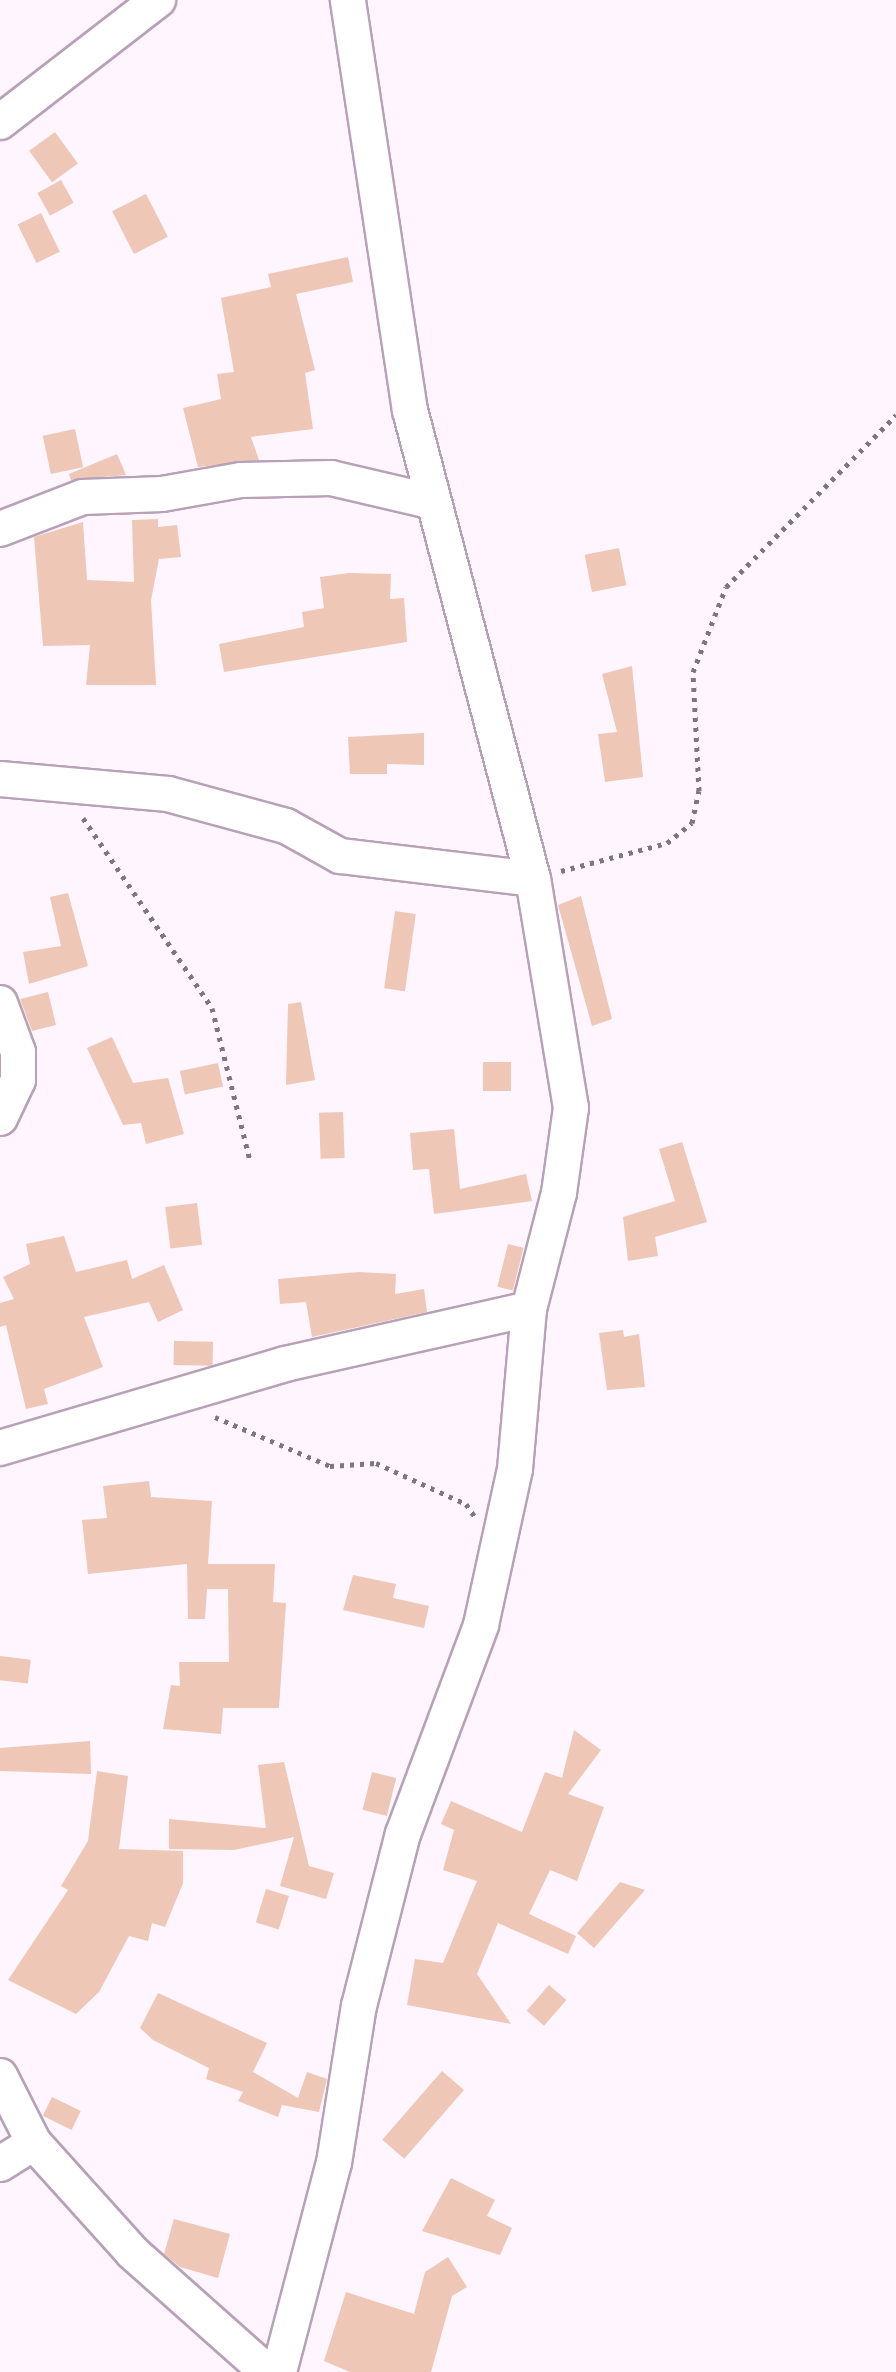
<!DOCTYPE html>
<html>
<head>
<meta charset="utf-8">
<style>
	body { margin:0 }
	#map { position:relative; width:896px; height:2372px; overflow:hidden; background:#fef5fe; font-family:Commissioner,sans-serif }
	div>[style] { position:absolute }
	.building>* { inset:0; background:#eec7b7; transform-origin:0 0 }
	.path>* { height:5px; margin-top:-2.5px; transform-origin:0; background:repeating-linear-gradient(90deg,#7e767e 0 4px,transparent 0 10px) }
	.roads { filter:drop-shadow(2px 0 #b7a1b7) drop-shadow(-2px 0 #b7a1b7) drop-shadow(0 2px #b7a1b7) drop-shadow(0 -2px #b7a1b7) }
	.minor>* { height:34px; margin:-17px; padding:0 17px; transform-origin:17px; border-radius:17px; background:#fff }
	span { translate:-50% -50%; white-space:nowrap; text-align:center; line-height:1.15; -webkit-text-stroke:8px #fff; paint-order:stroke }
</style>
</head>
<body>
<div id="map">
	<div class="building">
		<i style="left:55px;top:132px;width:39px;height:32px;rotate:54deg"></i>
		<i style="left:61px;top:180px;width:26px;height:27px;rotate:61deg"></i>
		<i style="left:146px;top:194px;width:48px;height:38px;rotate:63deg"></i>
		<i style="left:41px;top:213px;width:43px;height:26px;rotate:64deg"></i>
		<i style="clip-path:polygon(348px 257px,353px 282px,296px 294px,315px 370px,305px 373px,313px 429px,251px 437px,259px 460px,198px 467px,183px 408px,221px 399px,217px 374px,234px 372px,221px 298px,271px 287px,268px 274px)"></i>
		<i style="left:75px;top:429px;width:39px;height:33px;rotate:78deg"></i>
		<i style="clip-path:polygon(117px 454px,126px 475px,71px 480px,69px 474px)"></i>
		<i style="clip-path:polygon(158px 519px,158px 527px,177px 525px,181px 557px,159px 559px,151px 600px,156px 685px,86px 685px,90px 645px,43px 646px,34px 537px,83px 522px,87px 580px,134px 582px,132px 520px)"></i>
		<i style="left:619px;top:548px;width:38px;height:35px;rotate:79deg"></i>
		<i style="clip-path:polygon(349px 573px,391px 574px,390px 599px,404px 598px,407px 642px,224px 672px,219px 644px,304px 627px,302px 612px,324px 608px,320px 577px)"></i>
		<i style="clip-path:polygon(632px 666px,643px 777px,605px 782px,598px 734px,617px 732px,602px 674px)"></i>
		<i style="clip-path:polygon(424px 733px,424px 765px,387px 764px,387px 774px,350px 774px,348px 737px)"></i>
		<i style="clip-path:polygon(68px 893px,88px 966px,29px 984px,23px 952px,61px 946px,50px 897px)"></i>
		<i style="clip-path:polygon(581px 896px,612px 1019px,592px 1026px,558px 905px)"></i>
		<i style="left:395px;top:911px;width:21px;height:78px;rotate:8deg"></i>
		<i style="clip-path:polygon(48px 992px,56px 1025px,32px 1031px,20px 999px)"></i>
		<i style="clip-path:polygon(301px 1002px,315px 1080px,286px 1085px,288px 1004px)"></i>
		<i style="clip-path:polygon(112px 1037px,133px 1083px,168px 1078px,184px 1134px,146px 1144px,141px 1123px,123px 1125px,87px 1048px)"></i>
		<i style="left:483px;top:1062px;width:28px;height:29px"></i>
		<i style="left:218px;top:1063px;width:24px;height:39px;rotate:78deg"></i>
		<i style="left:343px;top:1112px;width:46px;height:24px;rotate:88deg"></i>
		<i style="clip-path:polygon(454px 1129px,460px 1189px,526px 1174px,532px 1201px,434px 1214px,429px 1169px,413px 1170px,410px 1133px)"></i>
		<i style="clip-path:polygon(682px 1142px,707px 1222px,655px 1237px,658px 1256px,628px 1261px,623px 1217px,675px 1201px,659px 1149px)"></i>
		<i style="left:197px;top:1203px;width:42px;height:32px;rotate:83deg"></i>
		<i style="clip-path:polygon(64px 1236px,76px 1272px,127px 1260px,132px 1279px,164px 1265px,183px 1310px,158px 1322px,149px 1302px,84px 1317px,103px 1367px,44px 1389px,48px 1404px,26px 1409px,6px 1325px,0 1327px,0 1303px,14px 1299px,3px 1277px,30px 1264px,26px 1244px)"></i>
		<i style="left:508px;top:1244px;width:16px;height:44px;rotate:14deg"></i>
		<i style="clip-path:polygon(359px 1272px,396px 1274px,395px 1294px,424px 1289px,427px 1312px,312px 1337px,306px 1302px,280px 1304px,278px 1279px)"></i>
		<i style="clip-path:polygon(623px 1330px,624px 1337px,639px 1334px,645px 1387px,607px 1390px,599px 1333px)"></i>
		<i style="left:174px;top:1341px;width:39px;height:24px;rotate:1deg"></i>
		<i style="clip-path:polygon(149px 1481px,151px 1497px,212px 1501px,208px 1564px,275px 1564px,273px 1602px,286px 1603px,279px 1708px,223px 1708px,221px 1734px,163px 1729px,171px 1685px,180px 1686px,179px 1662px,229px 1662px,228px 1589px,207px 1589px,205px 1619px,188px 1619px,187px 1564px,88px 1574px,82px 1520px,107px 1518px,103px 1486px)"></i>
		<i style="clip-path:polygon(353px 1575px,396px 1584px,393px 1598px,429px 1606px,424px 1628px,343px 1610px)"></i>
		<i style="left:0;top:1656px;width:31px;height:24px;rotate:7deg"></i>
		<i style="clip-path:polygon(574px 1730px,601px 1750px,568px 1794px,604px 1807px,577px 1881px,550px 1870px,529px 1914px,576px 1936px,568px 1954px,498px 1923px,477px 1974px,511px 2024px,407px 2005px,415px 1959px,443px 1963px,477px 1881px,443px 1870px,454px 1830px,441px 1824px,451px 1801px,522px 1832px,545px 1772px,562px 1778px)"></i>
		<i style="clip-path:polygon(90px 1741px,91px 1774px,0 1771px,0 1748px)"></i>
		<i style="clip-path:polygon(284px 1762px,309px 1866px,334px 1873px,326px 1899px,280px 1886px,294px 1837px,234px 1850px,169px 1849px,169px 1819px,266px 1828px,258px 1765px)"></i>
		<i style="clip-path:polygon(97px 1771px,128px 1776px,119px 1849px,183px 1851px,183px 1883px,165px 1927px,152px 1923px,148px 1941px,129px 1936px,99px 1992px,76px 2014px,8px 1980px,68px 1890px,61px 1886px,88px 1841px)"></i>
		<i style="left:372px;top:1772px;width:25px;height:39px;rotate:14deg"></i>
		<i style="clip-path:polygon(620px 1882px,645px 1890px,594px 1948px,577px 1933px)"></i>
		<i style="left:266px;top:1889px;width:24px;height:35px;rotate:17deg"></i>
		<i style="left:549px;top:1985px;width:23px;height:34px;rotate:41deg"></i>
		<i style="clip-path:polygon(158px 1993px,267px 2043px,253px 2072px,298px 2098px,307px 2072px,327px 2079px,319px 2112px,282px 2105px,278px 2117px,238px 2101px,243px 2092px,206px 2079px,209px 2068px,153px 2040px,140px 2028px)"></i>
		<i style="left:442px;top:2071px;width:29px;height:91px;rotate:41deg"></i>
		<i style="left:52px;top:2097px;width:32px;height:21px;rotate:26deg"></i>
		<i style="clip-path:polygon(451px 2178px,495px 2200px,487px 2216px,512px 2228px,500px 2255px,422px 2231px)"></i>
		<i style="clip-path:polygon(174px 2219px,230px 2234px,218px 2278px,180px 2267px,164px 2254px)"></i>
		<i style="clip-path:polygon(448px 2257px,467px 2287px,452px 2296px,431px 2372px,350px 2372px,324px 2361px,346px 2292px,414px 2314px,425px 2272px)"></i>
	</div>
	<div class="path">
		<i style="left:83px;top:818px;width:230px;rotate:55.8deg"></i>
		<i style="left:212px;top:1008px;width:157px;rotate:76deg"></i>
		<i style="left:561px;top:871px;width:110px;rotate:-14.8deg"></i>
		<i style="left:667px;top:843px;width:32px;rotate:-39deg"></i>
		<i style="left:692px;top:823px;width:33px;rotate:-78deg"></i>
		<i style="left:699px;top:791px;width:119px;rotate:-92.9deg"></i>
		<i style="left:693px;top:672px;width:91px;rotate:-68.8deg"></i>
		<i style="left:726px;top:587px;width:242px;rotate:-45.3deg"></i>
		<i style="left:215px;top:1417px;width:125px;rotate:23.1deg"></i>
		<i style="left:330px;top:1466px;width:46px;rotate:-3.7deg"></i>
		<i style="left:376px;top:1463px;width:99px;rotate:24.5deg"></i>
		<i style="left:466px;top:1504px;width:16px;rotate:55deg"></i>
	</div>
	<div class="roads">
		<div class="minor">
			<i style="left:0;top:122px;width:200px;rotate:-37.7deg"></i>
			<i style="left:0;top:529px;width:89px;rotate:-21.1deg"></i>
			<i style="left:83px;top:497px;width:79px;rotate:-2.2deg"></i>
			<i style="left:162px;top:494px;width:80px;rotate:-10deg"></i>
			<i style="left:241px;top:480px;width:90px;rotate:-1.3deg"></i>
			<i style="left:331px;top:478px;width:101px;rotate:13.2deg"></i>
			<i style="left:0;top:779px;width:169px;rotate:5.1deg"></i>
			<i style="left:168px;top:794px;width:122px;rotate:15.2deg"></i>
			<i style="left:286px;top:826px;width:62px;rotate:29.1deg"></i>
			<i style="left:340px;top:856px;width:194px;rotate:6.8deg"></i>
			<i style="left:0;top:1003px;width:52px;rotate:69.8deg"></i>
			<i style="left:18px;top:1052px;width:28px;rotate:90deg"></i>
			<i style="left:18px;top:1080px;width:42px;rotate:115.3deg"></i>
			<i style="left:0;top:1448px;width:297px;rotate:-16.4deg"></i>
			<i style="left:285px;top:1364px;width:250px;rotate:-12.7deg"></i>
			<i style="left:0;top:2076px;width:75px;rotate:63.1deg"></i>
			<i style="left:34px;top:2143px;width:147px;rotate:48deg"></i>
			<i style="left:132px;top:2252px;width:181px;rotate:41.6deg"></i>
			<i style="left:0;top:2164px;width:40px;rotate:-32deg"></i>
			<i style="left:279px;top:2372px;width:216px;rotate:-75.3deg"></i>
			<i style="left:334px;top:2163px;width:159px;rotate:-81deg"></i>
			<i style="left:359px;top:2006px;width:178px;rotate:-75.7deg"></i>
			<i style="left:403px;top:1834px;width:223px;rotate:-69.5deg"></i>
			<i style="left:481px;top:1625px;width:160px;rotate:-77.7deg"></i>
			<i style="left:515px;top:1469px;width:161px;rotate:-85deg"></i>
			<i style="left:529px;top:1309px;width:120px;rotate:-75.5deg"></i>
			<i style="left:559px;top:1193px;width:86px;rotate:-82deg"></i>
			<i style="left:571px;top:1108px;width:232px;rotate:-99.4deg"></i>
			<i style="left:533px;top:879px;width:484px;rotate:-104.7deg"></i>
			<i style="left:410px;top:411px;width:416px;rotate:-98.6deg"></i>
		</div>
	</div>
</div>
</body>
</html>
